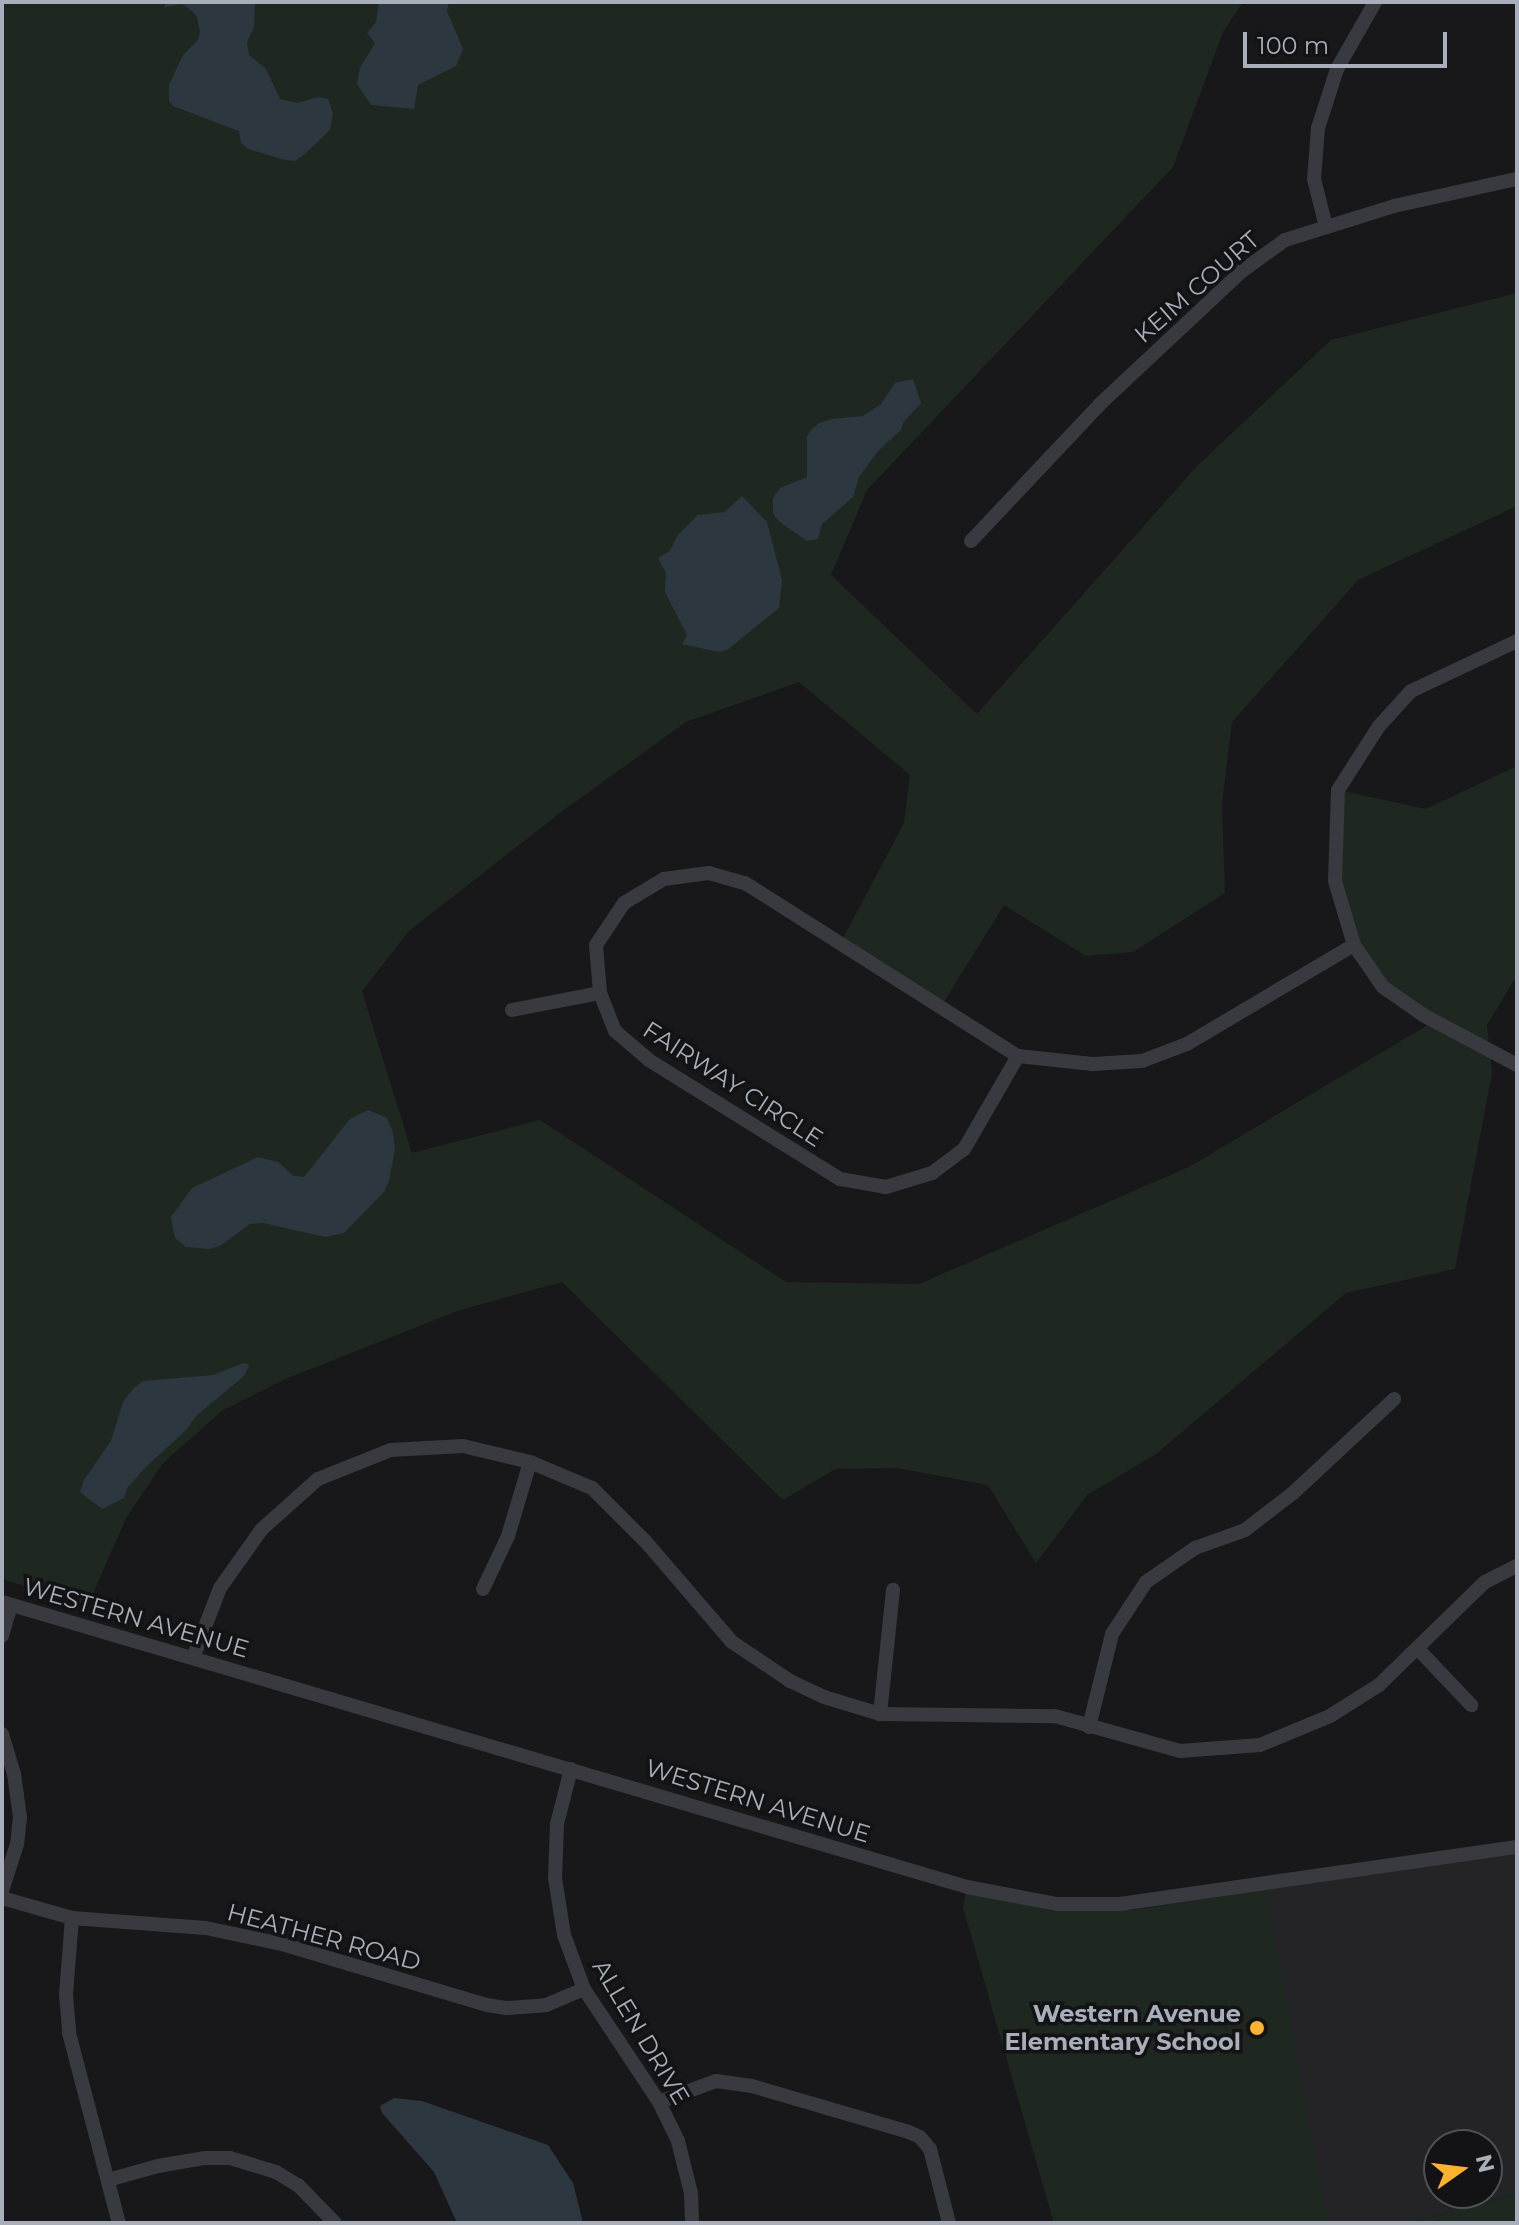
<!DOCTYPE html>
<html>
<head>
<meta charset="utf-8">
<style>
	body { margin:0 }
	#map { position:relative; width:1519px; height:2225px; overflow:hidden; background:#18181a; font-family:Montserrat,sans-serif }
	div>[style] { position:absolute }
	.built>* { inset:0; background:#242427 }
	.green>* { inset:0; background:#1f2820 }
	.water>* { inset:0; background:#2d373f }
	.minor>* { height:14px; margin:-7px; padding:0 7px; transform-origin:7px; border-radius:7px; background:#383a3f }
	.dots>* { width:22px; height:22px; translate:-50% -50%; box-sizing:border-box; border:4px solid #131315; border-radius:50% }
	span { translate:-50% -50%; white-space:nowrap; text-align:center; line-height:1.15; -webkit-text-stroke:7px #131315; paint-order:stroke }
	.street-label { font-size:24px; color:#a9afba }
	.poi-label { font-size:24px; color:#a9afba; font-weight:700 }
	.right { translate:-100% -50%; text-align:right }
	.frame { position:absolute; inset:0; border:4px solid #a9afba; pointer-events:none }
	.north { position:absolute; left:1423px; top:2129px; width:80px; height:80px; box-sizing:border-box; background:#131315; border:2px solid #4f5157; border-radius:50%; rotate:76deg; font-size:22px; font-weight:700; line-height:32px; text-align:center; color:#a9afba }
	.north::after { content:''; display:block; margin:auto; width:28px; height:36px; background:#fbb22f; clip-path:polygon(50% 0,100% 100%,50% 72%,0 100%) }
	.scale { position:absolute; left:1243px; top:32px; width:204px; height:36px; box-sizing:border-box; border:4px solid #a9afba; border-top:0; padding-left:10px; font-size:24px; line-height:28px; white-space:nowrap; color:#a9afba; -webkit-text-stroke:6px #131315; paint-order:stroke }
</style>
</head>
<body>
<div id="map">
	<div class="built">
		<i style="clip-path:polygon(evenodd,1517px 1852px,1517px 2193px,1411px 2223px,1054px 2223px,963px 1907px,966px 1893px,1053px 1911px,1134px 1910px,1517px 1852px,1439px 2145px,1487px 2145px,1487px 2193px,1439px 2193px,1439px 2145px)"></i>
	</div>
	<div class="green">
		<i style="clip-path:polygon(2px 2px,1243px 2px,1223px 32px,1173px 167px,867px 490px,831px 575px,977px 714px,1197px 466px,1331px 340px,1517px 293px,1517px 506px,1358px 580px,1232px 722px,1222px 804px,1225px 893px,1133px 952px,1086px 956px,1004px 905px,940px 1008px,840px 944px,904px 823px,910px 775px,799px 682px,686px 722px,561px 812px,409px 931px,362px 991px,412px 1153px,540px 1120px,786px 1282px,919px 1284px,1189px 1167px,1433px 1022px,1383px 987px,1354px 945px,1335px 881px,1338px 790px,1426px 809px,1517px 766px,1517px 975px,1487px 1025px,1492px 1073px,1455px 1269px,1346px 1293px,1156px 1454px,1087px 1495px,1036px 1563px,988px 1485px,897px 1468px,835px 1469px,783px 1500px,562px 1282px,460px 1310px,285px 1379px,223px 1410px,164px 1462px,126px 1518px,88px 1605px,2px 1579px)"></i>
		<i style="clip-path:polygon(1266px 1890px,1328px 2223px,1054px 2223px,963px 1907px,966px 1893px,1053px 1911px,1134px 1910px)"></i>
		<i style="clip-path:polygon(1517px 2193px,1517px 2223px,1411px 2223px)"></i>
	</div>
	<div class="water">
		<i style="clip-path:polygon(165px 2px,255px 2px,254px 27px,247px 42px,249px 55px,266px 69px,280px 99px,297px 103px,319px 97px,328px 99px,333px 113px,330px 130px,306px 153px,295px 161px,285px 160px,248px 149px,241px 143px,239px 131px,173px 106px,169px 101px,169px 85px,183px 55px,198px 40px,200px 32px,197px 17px,192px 11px,182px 4px,165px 7px)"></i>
		<i style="clip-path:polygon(379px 2px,449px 2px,447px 11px,463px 49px,456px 66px,418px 85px,414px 109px,371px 105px,357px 84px,360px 68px,375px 43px,367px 33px,376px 22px)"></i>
		<i style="clip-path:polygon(913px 379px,921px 403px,903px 423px,901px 430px,878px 451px,859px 477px,853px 497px,822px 524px,818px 539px,807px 541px,781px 523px,773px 514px,773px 498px,780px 488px,807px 477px,807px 437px,810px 431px,819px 423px,832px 419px,863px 416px,881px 404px,895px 383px)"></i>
		<i style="clip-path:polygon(742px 496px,767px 522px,782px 580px,779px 608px,727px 650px,719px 652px,682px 644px,687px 635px,665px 592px,666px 573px,658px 558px,670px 551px,677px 536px,698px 515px,725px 512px)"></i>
		<i style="clip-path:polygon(368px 1110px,387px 1118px,393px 1133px,395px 1149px,389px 1181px,384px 1192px,344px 1233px,325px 1237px,263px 1223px,250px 1224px,220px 1246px,209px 1249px,186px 1247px,175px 1238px,171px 1217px,192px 1188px,258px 1157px,278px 1162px,294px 1176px,304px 1177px,350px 1119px)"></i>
		<i style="clip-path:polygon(244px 1363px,249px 1365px,244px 1376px,197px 1415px,186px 1430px,146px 1467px,127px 1488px,124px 1498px,102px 1509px,80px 1492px,84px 1480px,111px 1441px,123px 1402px,133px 1389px,143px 1381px,213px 1375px)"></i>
		<i style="clip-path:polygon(394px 2098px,422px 2101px,548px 2145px,573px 2183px,583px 2223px,457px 2223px,434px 2172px,382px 2113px,380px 2106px)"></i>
	</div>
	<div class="minor">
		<i style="left:1326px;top:227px;width:49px;rotate:-104deg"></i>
		<i style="left:1314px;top:179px;width:51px;rotate:-85.5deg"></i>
		<i style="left:1318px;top:128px;width:62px;rotate:-72.1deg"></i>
		<i style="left:1337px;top:69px;width:77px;rotate:-60.4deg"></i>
		<i style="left:971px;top:541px;width:188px;rotate:-46.7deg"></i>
		<i style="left:1100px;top:404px;width:195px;rotate:-43.1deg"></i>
		<i style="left:1242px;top:271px;width:53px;rotate:-35.8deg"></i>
		<i style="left:1285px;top:240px;width:114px;rotate:-17.3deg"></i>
		<i style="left:1394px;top:206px;width:126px;rotate:-12.4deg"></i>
		<i style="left:1517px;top:641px;width:117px;rotate:154.7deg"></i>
		<i style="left:1411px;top:691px;width:47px;rotate:132.4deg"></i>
		<i style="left:1379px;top:726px;width:76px;rotate:122.6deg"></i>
		<i style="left:1338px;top:790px;width:91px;rotate:91.9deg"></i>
		<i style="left:1335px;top:881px;width:67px;rotate:73.5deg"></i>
		<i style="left:1354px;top:945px;width:51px;rotate:55.4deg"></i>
		<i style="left:1383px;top:987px;width:49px;rotate:35deg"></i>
		<i style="left:1423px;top:1015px;width:106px;rotate:28deg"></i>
		<i style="left:512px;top:1010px;width:90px;rotate:-10.9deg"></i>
		<i style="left:1018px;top:1056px;width:108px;rotate:120.1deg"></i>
		<i style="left:964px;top:1149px;width:40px;rotate:143deg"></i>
		<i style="left:932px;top:1173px;width:48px;rotate:163.1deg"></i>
		<i style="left:886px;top:1187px;width:47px;rotate:-170.1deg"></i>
		<i style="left:840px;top:1179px;width:225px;rotate:-148.1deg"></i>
		<i style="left:649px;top:1060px;width:45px;rotate:-139.5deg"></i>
		<i style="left:615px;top:1031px;width:41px;rotate:-111.5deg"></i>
		<i style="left:600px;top:993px;width:48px;rotate:-94.8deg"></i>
		<i style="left:596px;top:945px;width:50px;rotate:-56.3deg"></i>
		<i style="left:624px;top:903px;width:47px;rotate:-31deg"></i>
		<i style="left:664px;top:879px;width:45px;rotate:-7.6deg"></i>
		<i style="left:709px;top:873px;width:37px;rotate:16deg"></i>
		<i style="left:745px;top:883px;width:323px;rotate:32.4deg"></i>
		<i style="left:1018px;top:1056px;width:75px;rotate:6.1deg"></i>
		<i style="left:1093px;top:1064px;width:49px;rotate:-3.5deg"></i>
		<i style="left:1142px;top:1061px;width:48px;rotate:-20.7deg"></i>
		<i style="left:1187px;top:1044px;width:194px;rotate:-30.7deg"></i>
		<i style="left:483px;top:1589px;width:59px;rotate:-64.7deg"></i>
		<i style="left:508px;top:1536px;width:77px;rotate:-73.4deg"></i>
		<i style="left:2px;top:1602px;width:1006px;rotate:16.45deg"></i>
		<i style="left:967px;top:1887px;width:92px;rotate:10.7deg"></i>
		<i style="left:1057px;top:1904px;width:63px"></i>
		<i style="left:1120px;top:1904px;width:401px;rotate:-8.2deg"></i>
		<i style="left:2px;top:1636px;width:32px;rotate:-74deg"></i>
		<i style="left:1417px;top:1648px;width:79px;rotate:46.5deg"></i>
		<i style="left:193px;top:1658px;width:75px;rotate:-68.9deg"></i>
		<i style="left:220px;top:1588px;width:72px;rotate:-54.6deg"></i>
		<i style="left:262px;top:1529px;width:75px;rotate:-41.8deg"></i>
		<i style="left:318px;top:1479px;width:79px;rotate:-21.7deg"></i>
		<i style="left:391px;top:1450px;width:72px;rotate:-3.2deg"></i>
		<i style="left:463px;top:1446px;width:69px;rotate:13.4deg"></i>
		<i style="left:530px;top:1462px;width:67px;rotate:22.8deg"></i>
		<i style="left:592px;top:1488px;width:76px;rotate:45deg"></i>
		<i style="left:646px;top:1542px;width:132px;rotate:49.3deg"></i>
		<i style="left:732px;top:1642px;width:70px;rotate:33.9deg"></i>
		<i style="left:790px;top:1681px;width:38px;rotate:25deg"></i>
		<i style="left:824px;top:1697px;width:59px;rotate:16.9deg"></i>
		<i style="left:880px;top:1714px;width:175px;rotate:0.7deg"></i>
		<i style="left:1055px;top:1716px;width:130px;rotate:15.6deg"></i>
		<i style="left:1180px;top:1751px;width:80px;rotate:-4.3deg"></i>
		<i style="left:1260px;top:1745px;width:76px;rotate:-22.5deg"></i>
		<i style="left:1330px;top:1716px;width:58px;rotate:-32.3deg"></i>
		<i style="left:1379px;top:1685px;width:148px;rotate:-44.2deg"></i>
		<i style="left:1485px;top:1582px;width:36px;rotate:-27deg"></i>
		<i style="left:880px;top:1714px;width:125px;rotate:-84deg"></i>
		<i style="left:1089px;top:1727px;width:96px;rotate:-76.1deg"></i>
		<i style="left:1112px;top:1634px;width:62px;rotate:-56.8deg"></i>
		<i style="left:1146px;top:1582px;width:60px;rotate:-34.8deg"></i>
		<i style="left:1195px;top:1548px;width:53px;rotate:-19.8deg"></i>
		<i style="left:1245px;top:1530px;width:61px;rotate:-37.6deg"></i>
		<i style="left:1293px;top:1493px;width:138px;rotate:-42.9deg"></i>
		<i style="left:2px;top:1734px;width:42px;rotate:73.3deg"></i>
		<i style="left:14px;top:1774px;width:43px;rotate:82.1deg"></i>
		<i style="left:20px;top:1817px;width:27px;rotate:96deg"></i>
		<i style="left:17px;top:1844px;width:49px;rotate:107.7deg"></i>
		<i style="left:571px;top:1769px;width:57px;rotate:104.3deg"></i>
		<i style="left:557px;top:1824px;width:54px;rotate:92.1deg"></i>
		<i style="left:555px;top:1878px;width:58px;rotate:81deg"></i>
		<i style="left:564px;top:1935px;width:58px;rotate:69.7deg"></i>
		<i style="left:584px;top:1989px;width:136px;rotate:56.4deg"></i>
		<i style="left:659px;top:2102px;width:43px;rotate:64deg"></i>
		<i style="left:678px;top:2141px;width:54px;rotate:76deg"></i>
		<i style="left:691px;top:2193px;width:30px;rotate:88deg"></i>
		<i style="left:2px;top:1898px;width:73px;rotate:15.9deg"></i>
		<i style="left:72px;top:1918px;width:134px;rotate:4.3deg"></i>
		<i style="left:206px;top:1928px;width:78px;rotate:11.9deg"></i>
		<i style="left:282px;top:1944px;width:214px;rotate:16.6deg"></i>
		<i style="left:487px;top:2005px;width:20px;rotate:9deg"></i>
		<i style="left:507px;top:2008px;width:39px;rotate:-4deg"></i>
		<i style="left:546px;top:2005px;width:41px;rotate:-22.8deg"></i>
		<i style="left:72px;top:1918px;width:77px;rotate:94.5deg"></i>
		<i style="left:66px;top:1995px;width:38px;rotate:85deg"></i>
		<i style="left:69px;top:2033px;width:196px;rotate:75.3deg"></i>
		<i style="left:659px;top:2102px;width:61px;rotate:-20.2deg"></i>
		<i style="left:716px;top:2081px;width:36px;rotate:8deg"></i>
		<i style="left:752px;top:2086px;width:160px;rotate:16.3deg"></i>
		<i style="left:906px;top:2131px;width:15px;rotate:23deg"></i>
		<i style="left:920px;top:2137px;width:16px;rotate:50deg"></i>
		<i style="left:930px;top:2149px;width:76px;rotate:75.6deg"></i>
		<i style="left:108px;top:2180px;width:52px;rotate:-15.6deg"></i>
		<i style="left:158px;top:2166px;width:48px;rotate:-9.7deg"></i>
		<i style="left:205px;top:2158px;width:25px"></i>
		<i style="left:230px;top:2158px;width:48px;rotate:16.9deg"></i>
		<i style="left:276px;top:2172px;width:26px;rotate:31deg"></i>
		<i style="left:298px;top:2185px;width:53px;rotate:45.8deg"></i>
	</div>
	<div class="dots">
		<i style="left:1257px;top:2028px;background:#fbb22f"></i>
	</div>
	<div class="street-label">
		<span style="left:1197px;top:287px;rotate:-41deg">KEIM COURT</span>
		<span style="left:733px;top:1084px;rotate:33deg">FAIRWAY CIRCLE</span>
		<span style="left:136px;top:1618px;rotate:16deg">WESTERN AVENUE</span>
		<span style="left:758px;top:1801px;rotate:17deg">WESTERN AVENUE</span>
		<span style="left:324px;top:1937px;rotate:15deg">HEATHER ROAD</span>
		<span style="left:641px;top:2032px;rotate:59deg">ALLEN DRIVE</span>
	</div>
	<div class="poi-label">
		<span class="right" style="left:1241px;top:2028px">Western Avenue<br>Elementary School</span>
	</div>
	<div class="frame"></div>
	<div class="north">N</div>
	<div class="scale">100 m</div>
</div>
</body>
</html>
